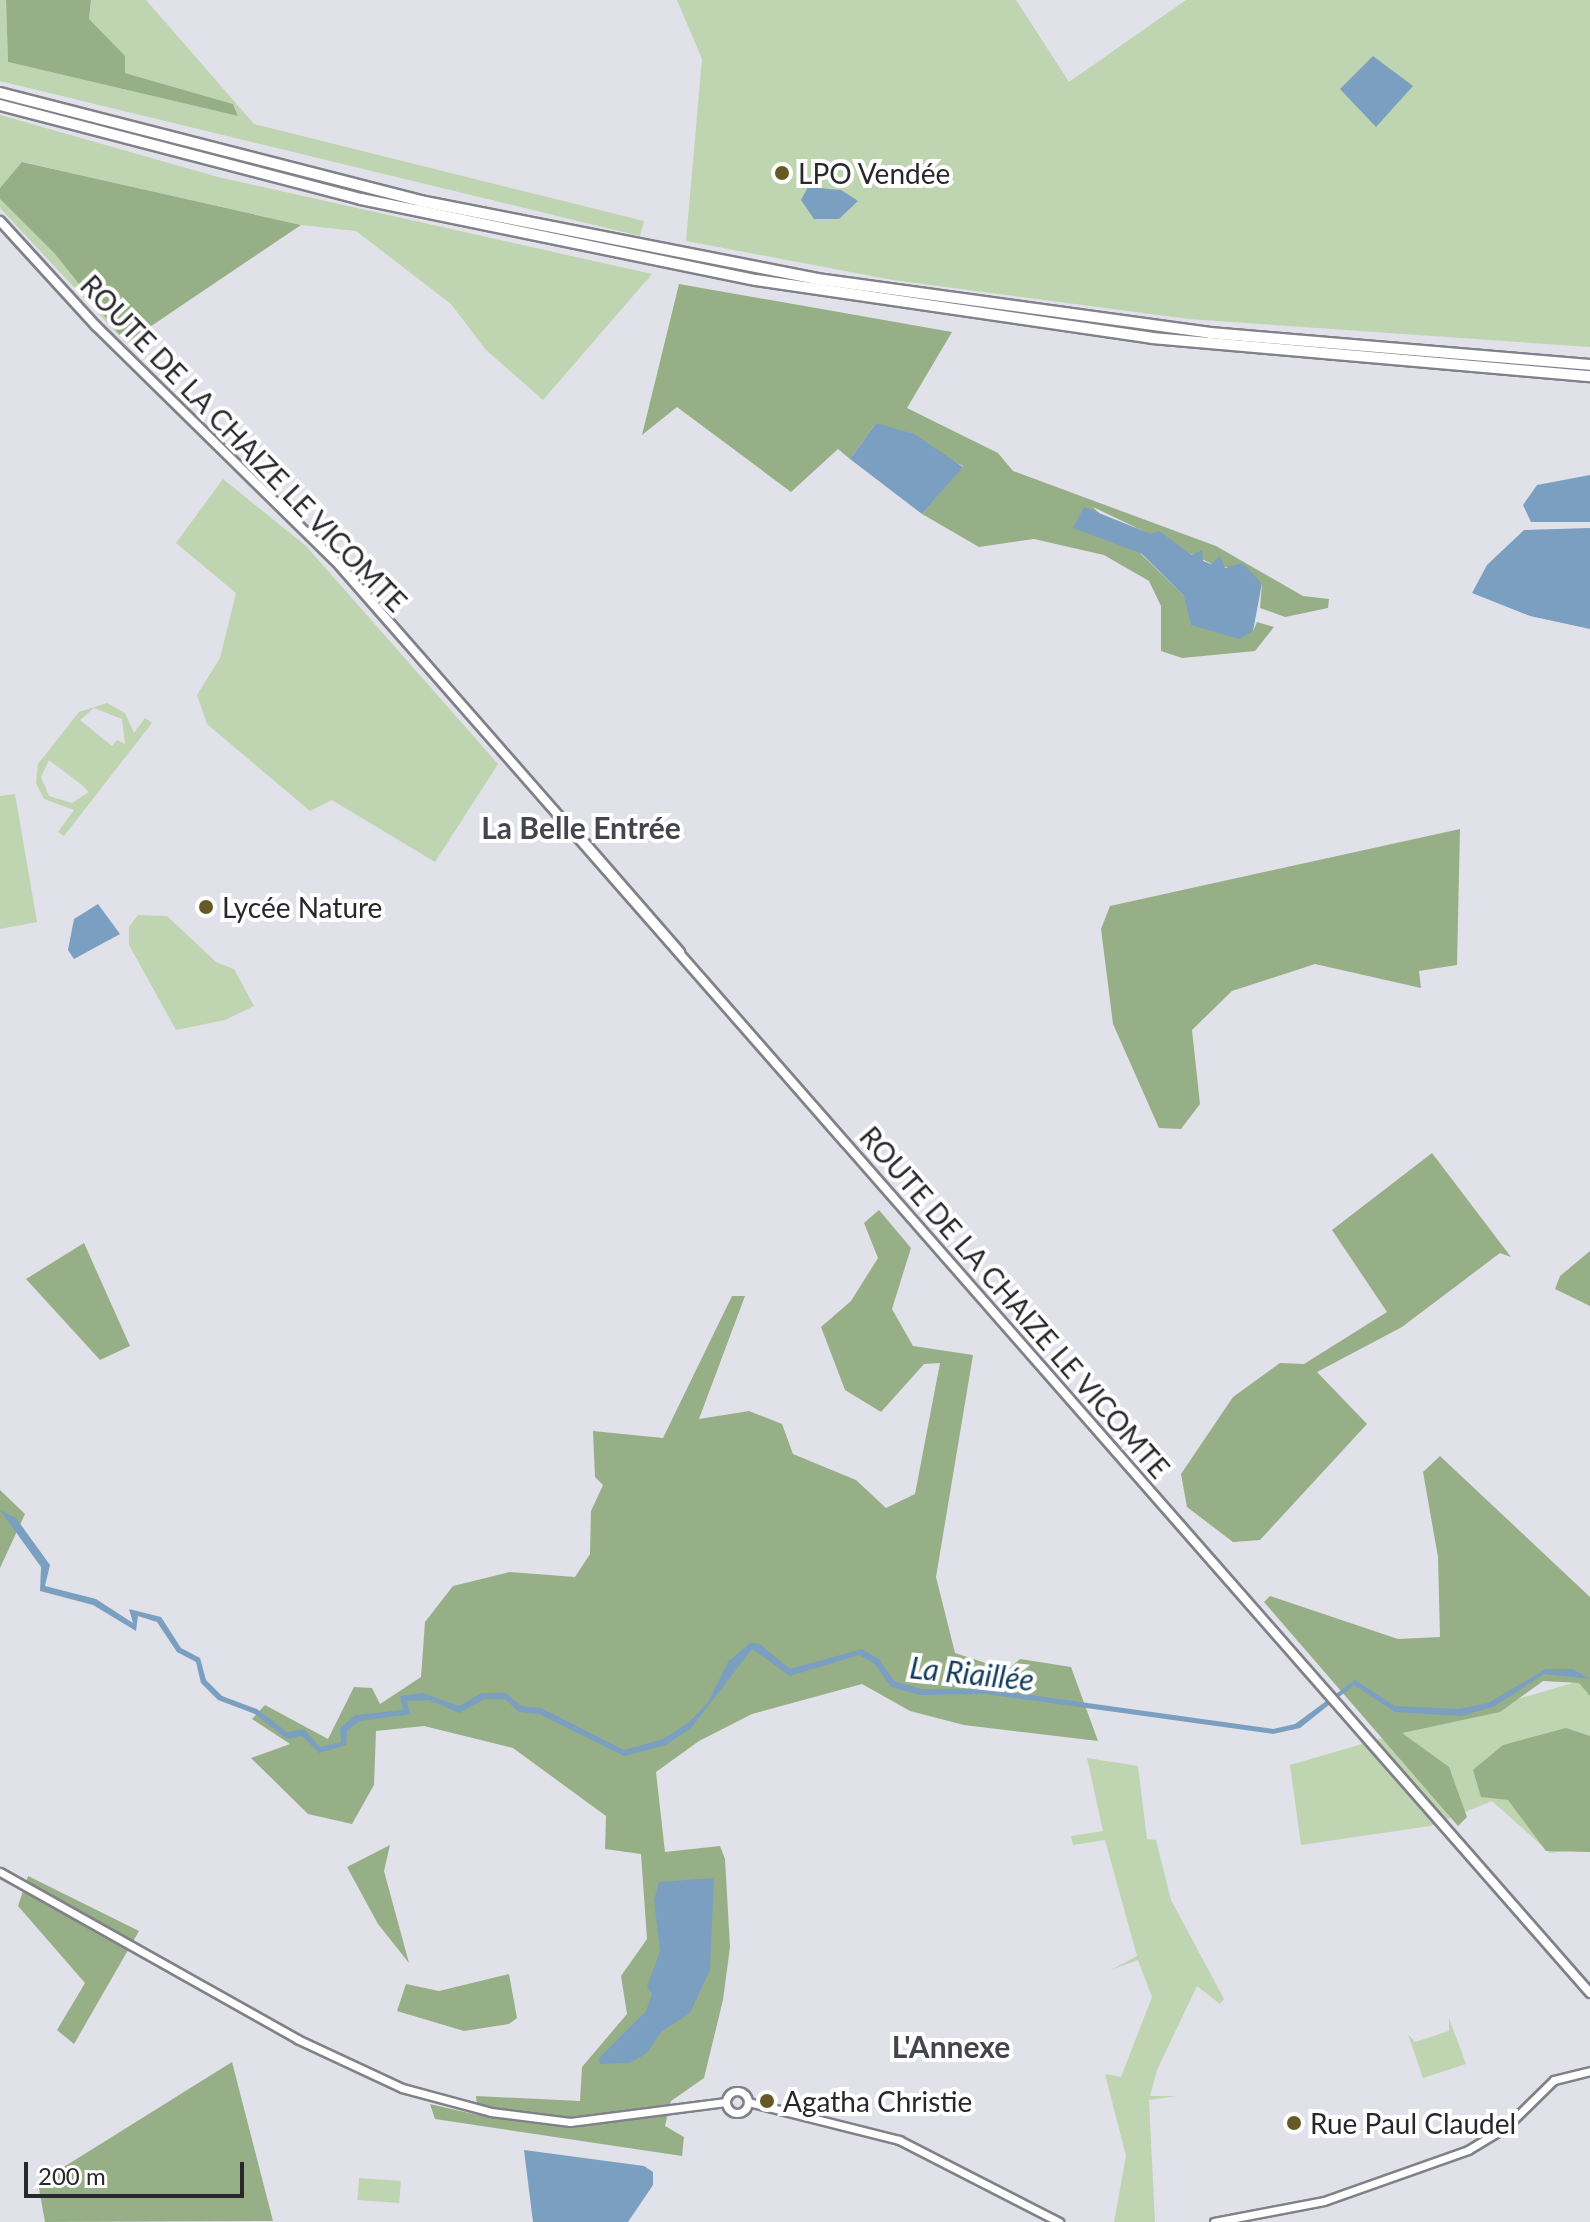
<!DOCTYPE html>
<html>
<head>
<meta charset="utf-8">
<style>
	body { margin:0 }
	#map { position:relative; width:1590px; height:2222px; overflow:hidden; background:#e1e1ea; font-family:Lato,sans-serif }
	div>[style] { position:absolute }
	.green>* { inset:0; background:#bfd4b0; transform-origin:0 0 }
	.forest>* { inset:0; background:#97af87 }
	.water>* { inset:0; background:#7b9fc0 }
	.roads { filter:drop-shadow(2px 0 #818189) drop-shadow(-2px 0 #818189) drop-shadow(0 2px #818189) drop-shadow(0 -2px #818189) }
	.tertiary>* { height:7px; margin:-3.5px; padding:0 3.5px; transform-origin:3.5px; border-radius:3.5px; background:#fff }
	.tertiary>.ring { margin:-3.5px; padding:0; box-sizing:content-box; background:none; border:7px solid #fff; border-radius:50% }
	.secondary>* { height:8px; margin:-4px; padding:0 4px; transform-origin:4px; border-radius:4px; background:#fff }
	.motorway>* { height:10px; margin:-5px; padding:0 5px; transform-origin:5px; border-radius:5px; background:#fff }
	.dots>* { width:22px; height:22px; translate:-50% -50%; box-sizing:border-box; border:4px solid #fff; border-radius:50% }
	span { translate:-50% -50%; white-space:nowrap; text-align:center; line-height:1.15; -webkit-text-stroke:8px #fff; paint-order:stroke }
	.poi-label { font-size:28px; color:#28272b }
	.left { translate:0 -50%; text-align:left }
	.street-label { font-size:28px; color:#28272b }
	.neighbourhood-label { font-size:30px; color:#45454d; font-weight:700 }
	.water-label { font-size:30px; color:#123b5d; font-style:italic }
	.scale { position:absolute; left:24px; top:2162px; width:220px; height:36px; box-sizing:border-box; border:4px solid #28272b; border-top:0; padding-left:10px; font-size:24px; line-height:28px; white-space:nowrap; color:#28272b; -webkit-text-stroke:6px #fff; paint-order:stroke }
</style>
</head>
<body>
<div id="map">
	<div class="green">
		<i style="clip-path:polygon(0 0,6px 0,8px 62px,238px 116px,233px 104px,125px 73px,89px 19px,91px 0,146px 0,254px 124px,644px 221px,640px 236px,0 81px)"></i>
		<i style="clip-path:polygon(677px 0,1016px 0,1069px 82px,1186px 0,1590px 0,1590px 347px,1189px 319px,893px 280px,686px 241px,702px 59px)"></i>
		<i style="clip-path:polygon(0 115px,218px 177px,652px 274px,543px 400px,486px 350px,451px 304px,356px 231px,301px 225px,23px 162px,0 188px)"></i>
		<i style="clip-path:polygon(0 199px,55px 254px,126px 343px,0 208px)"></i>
		<i style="clip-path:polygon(223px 479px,306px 546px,498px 764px,435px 862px,332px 800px,310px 811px,207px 724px,197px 695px,220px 658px,236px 593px,176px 543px)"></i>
		<i style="clip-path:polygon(evenodd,107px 703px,125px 713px,134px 733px,145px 718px,152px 723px,64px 836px,58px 832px,74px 810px,44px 799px,36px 783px,38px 764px,79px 712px,107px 703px,94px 708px,122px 719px,125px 744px,117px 740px,112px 746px,80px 720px,94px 708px,107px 703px,49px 760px,82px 785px,89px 792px,72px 803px,49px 796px,41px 777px,49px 760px)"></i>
		<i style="clip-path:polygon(15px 794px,37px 922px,0 929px,0 796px)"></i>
		<i style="clip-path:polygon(138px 915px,167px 916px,216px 962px,234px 969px,254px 1006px,225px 1020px,176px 1030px,129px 945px,129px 927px)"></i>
		<i style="clip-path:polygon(1590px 1678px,1590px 1848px,1550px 1853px,1492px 1801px,1430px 1826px,1301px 1845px,1290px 1765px)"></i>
		<i style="clip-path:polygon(1087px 1758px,1138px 1766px,1147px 1839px,1156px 1840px,1171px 1900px,1224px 1999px,1220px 2004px,1197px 1986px,1157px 2070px,1150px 2096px,1177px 2096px,1149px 2100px,1155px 2222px,1114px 2222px,1126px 2156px,1105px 2074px,1121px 2077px,1152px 1997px,1138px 1960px,1111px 1970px,1137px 1956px,1105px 1840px,1073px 1845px,1071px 1836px,1103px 1831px)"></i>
		<i style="clip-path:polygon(1449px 2018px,1466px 2064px,1423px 2078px,1408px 2034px,1415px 2042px,1449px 2031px)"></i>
		<i style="left:359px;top:2178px;width:42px;height:22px;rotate:4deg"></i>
	</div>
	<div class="forest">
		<i style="clip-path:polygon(6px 0,91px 0,89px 19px,125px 56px,125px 73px,233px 104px,238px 116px,8px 62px)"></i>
		<i style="clip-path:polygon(22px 162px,301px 225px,126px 343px,55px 254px,0 199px,0 188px)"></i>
		<i style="clip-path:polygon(679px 284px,952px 332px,907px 408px,998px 453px,1013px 471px,1216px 546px,1303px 596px,1329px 599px,1328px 608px,1285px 617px,1260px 608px,1262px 583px,1247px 572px,1212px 564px,1093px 507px,1184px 596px,1253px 631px,1257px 622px,1274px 627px,1255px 651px,1182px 658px,1161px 651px,1161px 606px,1149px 581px,1104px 555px,1034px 539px,979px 547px,922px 514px,963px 466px,876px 423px,850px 459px,838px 449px,791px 492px,677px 407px,642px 435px)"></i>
		<i style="clip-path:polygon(1460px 829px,1457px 965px,1419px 971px,1421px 988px,1315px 964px,1232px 991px,1192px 1030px,1200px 1104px,1181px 1129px,1159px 1128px,1113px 1024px,1101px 929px,1110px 906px)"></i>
		<i style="clip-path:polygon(1432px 1153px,1511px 1257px,1500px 1253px,1402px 1327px,1317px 1372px,1367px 1424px,1260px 1540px,1233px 1542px,1187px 1507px,1181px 1474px,1233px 1397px,1280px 1363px,1304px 1364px,1387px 1312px,1332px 1230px)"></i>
		<i style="clip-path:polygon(879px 1210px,911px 1248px,892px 1309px,913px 1346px,973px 1355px,936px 1577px,955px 1653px,1007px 1670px,1020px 1659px,1071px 1667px,1098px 1741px,964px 1725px,910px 1711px,862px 1684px,752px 1714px,699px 1741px,656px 1772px,665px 1852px,720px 1846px,725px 1859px,730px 1947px,723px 2000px,704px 2078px,671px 2101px,665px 2126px,684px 2137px,682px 2156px,435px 2119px,430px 2104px,478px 2115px,476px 2096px,580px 2101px,582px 2067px,627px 2014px,621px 1976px,647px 1939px,641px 1854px,605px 1849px,606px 1816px,513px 1748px,424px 1726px,376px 1731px,374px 1785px,352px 1824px,308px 1814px,251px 1758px,290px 1744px,252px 1719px,265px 1705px,328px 1739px,354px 1687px,372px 1688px,380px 1704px,421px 1677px,425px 1622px,453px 1586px,510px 1572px,575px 1577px,590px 1554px,591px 1511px,603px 1485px,595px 1477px,593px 1431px,663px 1438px,732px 1296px,745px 1296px,699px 1419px,749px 1411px,782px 1424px,793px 1454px,856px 1480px,886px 1508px,915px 1494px,940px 1363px,924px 1364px,881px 1412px,845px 1390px,821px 1327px,851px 1301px,878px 1258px,864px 1223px)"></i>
		<i style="clip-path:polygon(84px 1243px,130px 1346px,100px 1360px,26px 1279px)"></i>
		<i style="clip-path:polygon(1590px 1251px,1590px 1306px,1555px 1289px,1560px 1276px)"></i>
		<i style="clip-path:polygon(1440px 1456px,1590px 1597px,1590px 1696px,1579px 1683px,1543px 1681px,1500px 1712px,1402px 1733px,1449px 1767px,1467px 1817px,1458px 1826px,1264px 1602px,1270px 1596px,1398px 1639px,1440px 1637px,1438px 1557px,1423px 1472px)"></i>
		<i style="clip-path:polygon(0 1490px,25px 1514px,0 1568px)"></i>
		<i style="clip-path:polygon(1566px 1728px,1590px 1736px,1590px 1852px,1546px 1851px,1508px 1800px,1481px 1797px,1473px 1770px,1503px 1745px)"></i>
		<i style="clip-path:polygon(390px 1845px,384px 1871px,409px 1963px,378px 1924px,347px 1867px)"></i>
		<i style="clip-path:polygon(28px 1876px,139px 1931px,74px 2044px,57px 2030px,85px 1983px,18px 1906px)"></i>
		<i style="clip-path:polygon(509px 1974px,517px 2018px,509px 2024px,464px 2031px,397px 2011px,406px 1984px,439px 1991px)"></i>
		<i style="clip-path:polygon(232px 2062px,273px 2221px,45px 2222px,38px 2183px)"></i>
	</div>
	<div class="water">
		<i style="clip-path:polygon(1373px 56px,1413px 86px,1376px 127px,1340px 89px)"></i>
		<i style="clip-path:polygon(808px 187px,841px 190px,858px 201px,839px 219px,814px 219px,801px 200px)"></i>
		<i style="clip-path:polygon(876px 423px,914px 434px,963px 467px,922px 514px,850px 459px)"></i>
		<i style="clip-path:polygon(1590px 475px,1590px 522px,1531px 522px,1523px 505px,1537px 485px)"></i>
		<i style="clip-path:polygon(1084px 507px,1151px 534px,1159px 531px,1192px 555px,1202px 550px,1203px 561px,1211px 564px,1220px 556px,1225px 568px,1242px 563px,1262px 583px,1253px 631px,1239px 639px,1191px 625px,1184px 596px,1142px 554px,1073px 528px)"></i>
		<i style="clip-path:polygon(1590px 528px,1590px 629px,1530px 616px,1472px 593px,1487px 565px,1524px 530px)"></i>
		<i style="clip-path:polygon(98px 904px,120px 934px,74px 959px,68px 950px,74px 919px)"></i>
		<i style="clip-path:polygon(0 1510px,16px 1518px,50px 1565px,45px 1586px,96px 1599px,133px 1623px,129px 1609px,161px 1617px,181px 1648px,200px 1658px,206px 1680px,222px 1696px,257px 1709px,287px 1732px,304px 1729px,320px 1747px,341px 1742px,340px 1728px,356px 1715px,403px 1710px,400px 1696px,423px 1693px,459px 1706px,482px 1693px,506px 1693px,521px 1706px,541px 1708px,624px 1750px,663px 1739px,688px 1723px,708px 1702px,728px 1662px,750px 1643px,760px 1644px,790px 1669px,862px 1649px,879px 1659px,894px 1681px,921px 1689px,987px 1689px,1273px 1729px,1295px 1724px,1355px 1680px,1395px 1706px,1458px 1709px,1488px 1703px,1546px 1669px,1573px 1669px,1590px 1679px,1544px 1674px,1495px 1706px,1462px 1716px,1395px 1712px,1354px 1685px,1300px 1728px,1273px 1734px,985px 1694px,920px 1695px,891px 1687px,875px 1664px,859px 1655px,790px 1676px,752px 1649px,692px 1727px,666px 1745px,624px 1756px,539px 1714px,519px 1712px,505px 1699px,485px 1699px,459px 1713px,429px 1700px,406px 1701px,411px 1714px,359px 1721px,347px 1731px,346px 1745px,319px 1753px,302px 1736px,287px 1739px,255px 1714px,218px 1700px,201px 1683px,196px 1662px,177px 1652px,157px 1622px,138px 1616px,136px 1631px,93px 1605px,40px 1591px,41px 1567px)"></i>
		<i style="clip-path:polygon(714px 1878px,710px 1970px,690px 2013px,661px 2032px,646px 2054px,629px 2063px,600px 2064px,599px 2058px,646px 2011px,652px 1994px,647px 1987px,660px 1951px,654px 1900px,659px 1882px)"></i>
		<i style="clip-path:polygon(524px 2150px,644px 2166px,653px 2172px,653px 2185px,628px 2222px,533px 2222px)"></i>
	</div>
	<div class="roads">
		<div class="tertiary">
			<i style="left:0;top:1872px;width:341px;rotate:29.3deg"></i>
			<i style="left:297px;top:2039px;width:116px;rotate:25deg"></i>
			<i style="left:402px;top:2088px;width:92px;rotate:15.1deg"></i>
			<i style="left:491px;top:2112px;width:80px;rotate:7.2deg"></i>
			<i style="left:570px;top:2122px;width:157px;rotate:-7.3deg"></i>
			<i class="ring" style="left:726px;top:2091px;width:15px;height:15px"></i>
			<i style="left:748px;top:2102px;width:156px;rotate:14.1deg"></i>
			<i style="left:899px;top:2140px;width:180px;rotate:27.1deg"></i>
			<i style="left:1214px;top:2222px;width:112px;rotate:-10.8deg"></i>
			<i style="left:1324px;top:2201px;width:153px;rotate:-19.5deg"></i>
			<i style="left:1468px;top:2150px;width:44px;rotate:-31.2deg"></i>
			<i style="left:1506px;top:2127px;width:67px;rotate:-44.4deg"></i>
			<i style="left:1554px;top:2080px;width:37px;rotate:-14deg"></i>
		</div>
		<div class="secondary">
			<i style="left:0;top:221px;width:142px;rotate:47.6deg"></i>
			<i style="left:96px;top:326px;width:342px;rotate:44.5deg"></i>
			<i style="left:340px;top:566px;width:1897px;rotate:48.78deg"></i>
			<i style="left:579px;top:836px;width:154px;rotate:49deg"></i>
		</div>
		<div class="motorway">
			<i style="left:0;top:93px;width:434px;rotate:14.4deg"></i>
			<i style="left:420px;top:201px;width:405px;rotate:11.1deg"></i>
			<i style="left:817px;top:279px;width:397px;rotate:7.8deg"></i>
			<i style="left:1210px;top:333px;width:381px;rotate:4.8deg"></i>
			<i style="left:0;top:105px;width:373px;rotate:14.6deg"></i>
			<i style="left:361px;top:199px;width:403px;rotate:11.6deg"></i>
			<i style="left:756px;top:280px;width:400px;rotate:8.3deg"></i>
			<i style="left:1152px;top:338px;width:440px;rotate:5deg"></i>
		</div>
	</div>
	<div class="dots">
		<i style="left:782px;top:173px;background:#675826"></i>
		<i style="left:206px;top:907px;background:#675826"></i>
		<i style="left:767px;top:2101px;background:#675826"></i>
		<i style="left:1294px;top:2123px;background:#675826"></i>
	</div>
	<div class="poi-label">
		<span class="left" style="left:798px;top:173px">LPO Vendée</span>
		<span class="left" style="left:222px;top:907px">Lycée Nature</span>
		<span class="left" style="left:783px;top:2101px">Agatha Christie</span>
		<span class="left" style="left:1310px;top:2123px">Rue Paul Claudel</span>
	</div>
	<div class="street-label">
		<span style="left:244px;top:443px;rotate:46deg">ROUTE DE LA CHAIZE LE VICOMTE</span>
		<span style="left:1015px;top:1302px;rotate:49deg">ROUTE DE LA CHAIZE LE VICOMTE</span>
	</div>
	<div class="neighbourhood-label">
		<span style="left:581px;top:827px">La Belle Entrée</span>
		<span style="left:951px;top:2046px">L'Annexe</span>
	</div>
	<div class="water-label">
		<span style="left:972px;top:1673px;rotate:6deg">La Riaillée</span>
	</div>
	<div class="scale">200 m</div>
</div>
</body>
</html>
